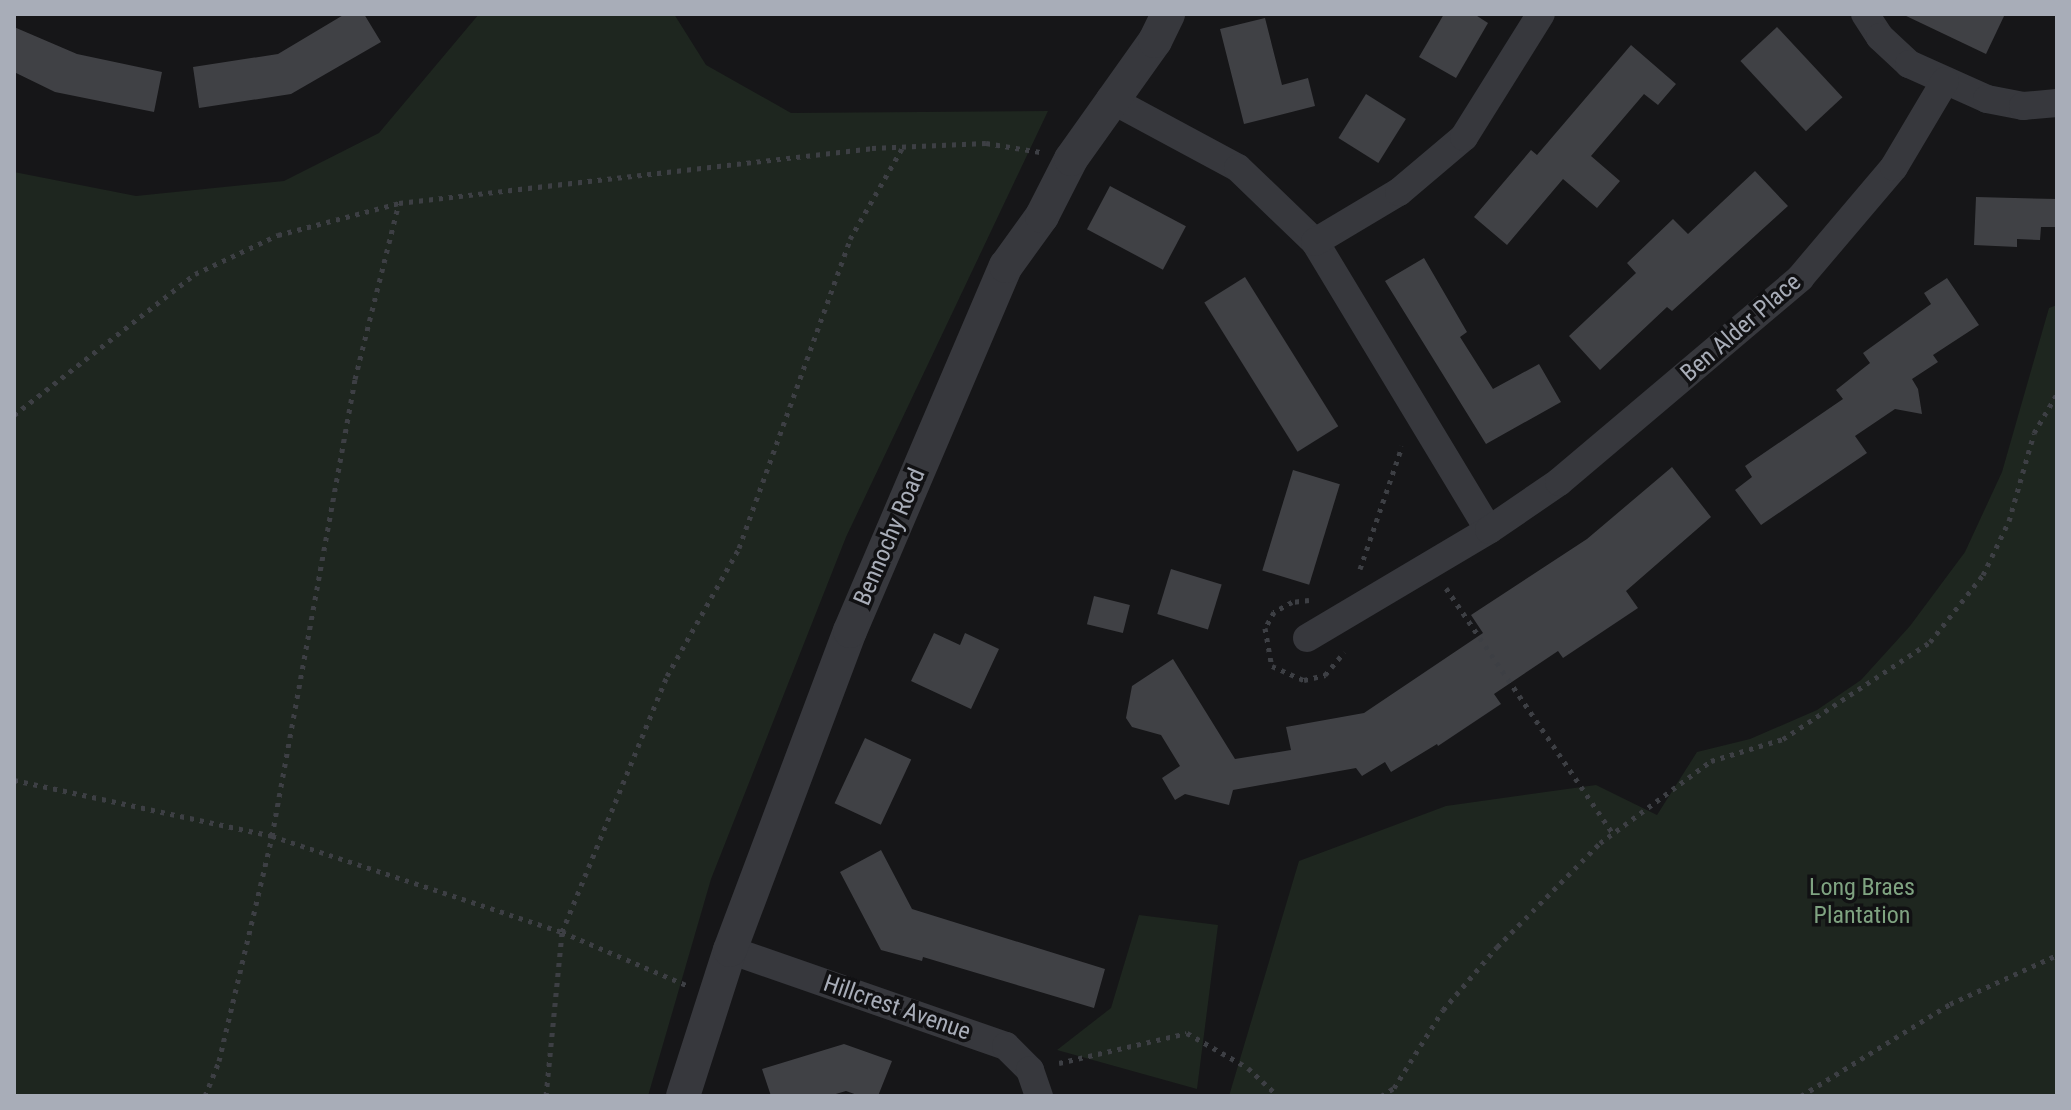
<!DOCTYPE html>
<html>
<head>
<meta charset="utf-8">
<style>
	body { margin:0 }
	#map { position:relative; width:2071px; height:1110px; overflow:hidden; background:#161618; font-family:"Roboto Condensed",sans-serif }
	div>[style] { position:absolute }
	.green>* { inset:0; background:#1e261f }
	.building>* { inset:0; background:#404145; transform-origin:0 0 }
	.path>* { height:5px; margin-top:-2.5px; transform-origin:0; background:repeating-linear-gradient(90deg,#3d3f44 0 4px,transparent 0 10px) }
	.minor>* { height:28px; margin:-14px; padding:0 14px; transform-origin:14px; border-radius:14px; background:#37383d }
	.tertiary>* { height:34px; margin:-17px; padding:0 17px; transform-origin:17px; border-radius:17px; background:#37383d }
	span { translate:-50% -50%; white-space:nowrap; text-align:center; line-height:1.15; -webkit-text-stroke:7px #111113; paint-order:stroke }
	.street-label { font-size:24px; color:#a8adb8 }
	.park-label { font-size:24px; color:#7fa381 }
	.frame { position:absolute; inset:0; border:16px solid #a8adb8; pointer-events:none }
</style>
</head>
<body>
<div id="map">
	<div class="green">
		<i style="clip-path:polygon(479px 14px,674px 14px,706px 65px,791px 113px,1048px 111px,846px 537px,711px 879px,648px 1096px,14px 1096px,14px 172px,136px 196px,284px 181px,379px 133px)"></i>
		<i style="clip-path:polygon(2057px 305px,2057px 1096px,1229px 1096px,1299px 861px,1446px 806px,1596px 785px,1657px 815px,1697px 752px,1750px 739px,1817px 710px,1861px 680px,1910px 626px,1965px 552px,2002px 472px,2049px 308px)"></i>
		<i style="clip-path:polygon(1139px 915px,1218px 925px,1197px 1089px,1057px 1050px,1111px 1008px)"></i>
	</div>
	<div class="building">
		<i style="clip-path:polygon(345px 14px,364px 14px,381px 42px,291px 94px,199px 108px,193px 67px,278px 54px)"></i>
		<i style="clip-path:polygon(1444px 14px,1474px 14px,1488px 23px,1456px 78px,1419px 57px)"></i>
		<i style="clip-path:polygon(1902px 14px,2005px 14px,1986px 54px)"></i>
		<i style="clip-path:polygon(1265px 18px,1282px 85px,1308px 78px,1315px 106px,1244px 124px,1220px 29px)"></i>
		<i style="clip-path:polygon(14px 27px,77px 54px,162px 72px,154px 112px,55px 92px,14px 72px)"></i>
		<i style="left:1777px;top:27px;width:96px;height:50px;rotate:47deg"></i>
		<i style="clip-path:polygon(1631px 45px,1676px 84px,1658px 105px,1644px 94px,1591px 156px,1620px 181px,1597px 208px,1563px 179px,1507px 245px,1474px 217px,1531px 150px,1537px 155px)"></i>
		<i style="left:1366px;top:94px;width:47px;height:52px;rotate:32deg"></i>
		<i style="clip-path:polygon(1755px 171px,1788px 206px,1672px 311px,1667px 307px,1600px 370px,1569px 336px,1636px 273px,1627px 263px,1673px 219px,1688px 234px)"></i>
		<i style="left:1110px;top:186px;width:86px;height:49px;rotate:28deg"></i>
		<i style="clip-path:polygon(1976px 197px,2057px 199px,2057px 227px,2041px 227px,2040px 240px,2017px 239px,2017px 247px,1974px 245px)"></i>
		<i style="clip-path:polygon(1424px 258px,1467px 332px,1460px 337px,1493px 389px,1539px 364px,1561px 402px,1486px 444px,1385px 281px)"></i>
		<i style="left:1245px;top:277px;width:176px;height:48px;rotate:58deg"></i>
		<i style="clip-path:polygon(1947px 278px,1979px 325px,1933px 355px,1938px 362px,1912px 379px,1918px 389px,1922px 414px,1895px 409px,1855px 436px,1867px 453px,1761px 525px,1735px 490px,1752px 477px,1745px 466px,1843px 399px,1836px 390px,1870px 363px,1863px 353px,1931px 304px,1924px 293px)"></i>
		<i style="clip-path:polygon(1672px 467px,1711px 517px,1626px 591px,1638px 608px,1563px 658px,1558px 651px,1494px 694px,1501px 704px,1438px 746px,1437px 744px,1391px 772px,1385px 762px,1362px 776px,1356px 768px,1233px 790px,1229px 805px,1185px 794px,1175px 800px,1162px 778px,1180px 766px,1161px 735px,1132px 727px,1126px 718px,1132px 686px,1173px 659px,1235px 759px,1291px 750px,1286px 727px,1364px 713px,1483px 633px,1471px 615px,1587px 539px)"></i>
		<i style="left:1293px;top:470px;width:49px;height:105px;rotate:17deg"></i>
		<i style="left:1171px;top:569px;width:53px;height:47px;rotate:17deg"></i>
		<i style="left:1094px;top:596px;width:37px;height:29px;rotate:14deg"></i>
		<i style="clip-path:polygon(934px 633px,960px 645px,965px 633px,999px 649px,971px 709px,911px 681px)"></i>
		<i style="left:865px;top:738px;width:51px;height:72px;rotate:25deg"></i>
		<i style="clip-path:polygon(881px 850px,912px 909px,1105px 969px,1094px 1008px,923px 957px,922px 961px,881px 950px,840px 872px)"></i>
		<i style="clip-path:polygon(844px 1044px,892px 1061px,878px 1096px,860px 1096px,846px 1091px,829px 1096px,771px 1096px,762px 1069px)"></i>
	</div>
	<div class="path">
		<i style="left:14px;top:415px;width:229px;rotate:-37.9deg"></i>
		<i style="left:195px;top:274px;width:92px;rotate:-25.2deg"></i>
		<i style="left:278px;top:235px;width:125px;rotate:-14.8deg"></i>
		<i style="left:399px;top:203px;width:476px;rotate:-6.6deg"></i>
		<i style="left:872px;top:148px;width:114px;rotate:-2.5deg"></i>
		<i style="left:986px;top:143px;width:55px;rotate:9.5deg"></i>
		<i style="left:1360px;top:569px;width:130px;rotate:-71.1deg"></i>
		<i style="left:1446px;top:588px;width:297px;rotate:55.8deg"></i>
		<i style="left:1309px;top:600px;width:17px;rotate:173deg"></i>
		<i style="left:1292px;top:602px;width:21px;rotate:151deg"></i>
		<i style="left:1274px;top:612px;width:18px;rotate:119deg"></i>
		<i style="left:1265px;top:628px;width:39px;rotate:80deg"></i>
		<i style="left:1272px;top:666px;width:35px;rotate:24deg"></i>
		<i style="left:1304px;top:680px;width:22px;rotate:-13deg"></i>
		<i style="left:1325px;top:675px;width:30px;rotate:-50deg"></i>
		<i style="left:14px;top:780px;width:264px;rotate:12.2deg"></i>
		<i style="left:272px;top:836px;width:305px;rotate:18.3deg"></i>
		<i style="left:562px;top:932px;width:277px;rotate:-67.7deg"></i>
		<i style="left:667px;top:676px;width:147px;rotate:-60.6deg"></i>
		<i style="left:739px;top:548px;width:328px;rotate:-70.2deg"></i>
		<i style="left:850px;top:239px;width:106px;rotate:-60.1deg"></i>
		<i style="left:1059px;top:1063px;width:131px;rotate:-13.2deg"></i>
		<i style="left:1187px;top:1033px;width:70px;rotate:29.8deg"></i>
		<i style="left:1248px;top:1068px;width:41px;rotate:43deg"></i>
		<i style="left:205px;top:1096px;width:38px;rotate:-68deg"></i>
		<i style="left:219px;top:1061px;width:231px;rotate:-76.7deg"></i>
		<i style="left:272px;top:836px;width:464px;rotate:-79.7deg"></i>
		<i style="left:355px;top:379px;width:181px;rotate:-76deg"></i>
		<i style="left:546px;top:1096px;width:165px;rotate:-84.4deg"></i>
		<i style="left:562px;top:932px;width:135px;rotate:23.1deg"></i>
		<i style="left:1381px;top:1096px;width:15px;rotate:-32deg"></i>
		<i style="left:1394px;top:1088px;width:92px;rotate:-57.9deg"></i>
		<i style="left:1443px;top:1010px;width:83px;rotate:-49.4deg"></i>
		<i style="left:1497px;top:947px;width:146px;rotate:-45.3deg"></i>
		<i style="left:1600px;top:843px;width:138px;rotate:-36.5deg"></i>
		<i style="left:1711px;top:761px;width:75px;rotate:-17deg"></i>
		<i style="left:1783px;top:739px;width:176px;rotate:-33.4deg"></i>
		<i style="left:1930px;top:642px;width:85px;rotate:-51.7deg"></i>
		<i style="left:1983px;top:575px;width:60px;rotate:-64.3deg"></i>
		<i style="left:2009px;top:521px;width:91px;rotate:-74.1deg"></i>
		<i style="left:2034px;top:433px;width:45px;rotate:-59.5deg"></i>
		<i style="left:1801px;top:1096px;width:175px;rotate:-31.7deg"></i>
		<i style="left:1950px;top:1004px;width:118px;rotate:-24.6deg"></i>
	</div>
	<div class="minor">
		<i style="left:1865px;top:14px;width:27px;rotate:57deg"></i>
		<i style="left:1880px;top:37px;width:40px;rotate:43deg"></i>
		<i style="left:1909px;top:64px;width:85px;rotate:24.2deg"></i>
		<i style="left:1987px;top:99px;width:37px;rotate:11deg"></i>
		<i style="left:2023px;top:106px;width:34px;rotate:-5deg"></i>
		<i style="left:1110px;top:99px;width:145px;rotate:28.3deg"></i>
		<i style="left:1238px;top:168px;width:107px;rotate:43.9deg"></i>
		<i style="left:1315px;top:242px;width:336px;rotate:58.9deg"></i>
		<i style="left:1315px;top:242px;width:98px;rotate:-30.8deg"></i>
		<i style="left:1399px;top:192px;width:85px;rotate:-40.2deg"></i>
		<i style="left:1464px;top:137px;width:145px;rotate:-58deg"></i>
		<i style="left:1307px;top:638px;width:212px;rotate:-30.7deg"></i>
		<i style="left:1489px;top:530px;width:85px;rotate:-34.4deg"></i>
		<i style="left:1559px;top:482px;width:316px;rotate:-40.2deg"></i>
		<i style="left:1800px;top:278px;width:145px;rotate:-49.7deg"></i>
		<i style="left:1894px;top:167px;width:100px;rotate:-59.3deg"></i>
		<i style="left:730px;top:950px;width:292px;rotate:19.2deg"></i>
		<i style="left:1006px;top:1046px;width:34px;rotate:45deg"></i>
		<i style="left:1030px;top:1070px;width:28px;rotate:71deg"></i>
	</div>
	<div class="tertiary">
		<i style="left:683px;top:1096px;width:153px;rotate:-72.2deg"></i>
		<i style="left:730px;top:950px;width:341px;rotate:-69.4deg"></i>
		<i style="left:850px;top:631px;width:397px;rotate:-66.9deg"></i>
		<i style="left:1006px;top:266px;width:62px;rotate:-54.2deg"></i>
		<i style="left:1042px;top:216px;width:64px;rotate:-63deg"></i>
		<i style="left:1071px;top:159px;width:145px;rotate:-54.6deg"></i>
		<i style="left:1155px;top:41px;width:30px;rotate:-64deg"></i>
	</div>
	<div class="street-label">
		<span style="left:1741px;top:328px;rotate:-41deg">Ben Alder Place</span>
		<span style="left:890px;top:537px;rotate:-67deg">Bennochy Road</span>
		<span style="left:897px;top:1008px;rotate:19deg">Hillcrest Avenue</span>
	</div>
	<div class="park-label">
		<span style="left:1862px;top:902px">Long Braes<br>Plantation</span>
	</div>
	<div class="frame"></div>
</div>
</body>
</html>
